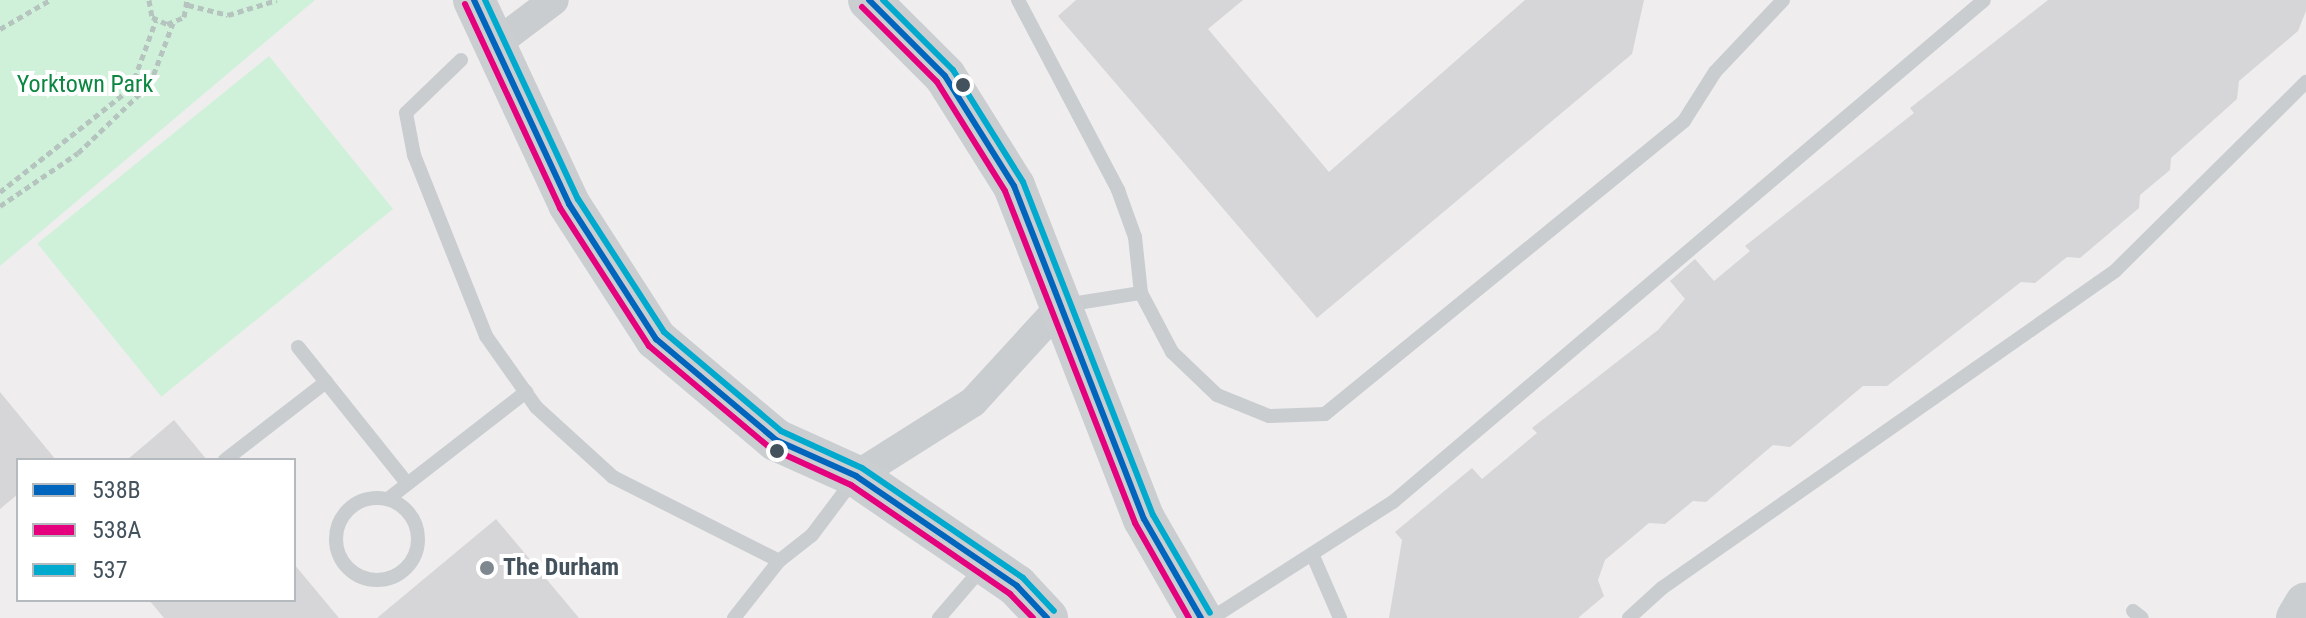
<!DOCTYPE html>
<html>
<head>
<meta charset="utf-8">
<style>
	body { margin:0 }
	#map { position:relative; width:2306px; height:618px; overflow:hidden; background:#efedee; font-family:"Roboto Condensed",sans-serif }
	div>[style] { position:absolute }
	.green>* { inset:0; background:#cff1d9; transform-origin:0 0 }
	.building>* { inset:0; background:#d6d6d8 }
	.path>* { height:5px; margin-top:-2.5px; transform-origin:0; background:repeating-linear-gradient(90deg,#b5c4be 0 6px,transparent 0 10px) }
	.lane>* { height:14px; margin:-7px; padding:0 7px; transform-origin:7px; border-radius:7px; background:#c9cdcf }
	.lane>.ring { margin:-7px; padding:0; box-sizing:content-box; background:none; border:14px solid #c9cdcf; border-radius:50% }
	.street>* { height:30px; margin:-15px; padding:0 15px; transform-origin:15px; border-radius:15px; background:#c9cdcf }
	.secondary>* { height:42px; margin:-21px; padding:0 21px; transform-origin:21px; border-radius:21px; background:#caced1 }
	.bus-1>* { height:6px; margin:-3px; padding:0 3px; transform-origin:3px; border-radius:3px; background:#0065bd }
	.bus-2>* { height:6px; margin:-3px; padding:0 3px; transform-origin:3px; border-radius:3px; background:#e5007d }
	.bus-3>* { height:6px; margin:-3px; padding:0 3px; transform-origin:3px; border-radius:3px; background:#00a9ce }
	.dots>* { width:22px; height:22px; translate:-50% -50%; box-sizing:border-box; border:4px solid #fff; border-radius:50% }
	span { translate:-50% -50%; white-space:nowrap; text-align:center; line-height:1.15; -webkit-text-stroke:8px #fff; paint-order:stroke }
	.park-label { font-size:24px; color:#0c8640 }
	.poi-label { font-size:24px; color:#43525c; font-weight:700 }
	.left { translate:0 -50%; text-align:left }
	.legend { position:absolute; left:16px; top:458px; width:280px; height:144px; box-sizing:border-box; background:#fff; border:2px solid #b4babe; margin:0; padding:10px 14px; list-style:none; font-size:24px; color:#43525c }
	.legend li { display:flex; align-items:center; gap:16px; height:40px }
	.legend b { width:40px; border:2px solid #b4babe }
</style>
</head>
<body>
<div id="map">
	<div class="green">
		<i style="clip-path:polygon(0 0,315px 0,0 266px)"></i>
		<i style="left:269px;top:56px;width:197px;height:298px;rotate:51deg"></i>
	</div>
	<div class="building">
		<i style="clip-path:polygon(1076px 0,1243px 0,1208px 29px,1329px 172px,1525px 0,1644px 0,1632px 54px,1317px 318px,1058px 16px)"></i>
		<i style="clip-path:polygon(2048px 0,2306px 0,2306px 11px,2298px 31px,2239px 81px,2237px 99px,2171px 158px,2170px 170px,2140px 195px,2139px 208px,2080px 258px,2067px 257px,2035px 283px,2021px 282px,1887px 386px,1863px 386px,1790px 447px,1773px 445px,1706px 502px,1693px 501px,1665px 524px,1649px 523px,1605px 560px,1598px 580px,1604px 596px,1578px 618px,1389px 618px,1402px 540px,1395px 532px,1472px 468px,1482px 479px,1537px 433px,1532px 428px,1658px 330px,1685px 299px,1670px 281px,1695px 259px,1714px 281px,1750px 251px,1745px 246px,1914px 113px,1910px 108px)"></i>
		<i style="clip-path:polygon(0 392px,56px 460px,18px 460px,18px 494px,0 509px)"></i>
		<i style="clip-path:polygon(174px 420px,207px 460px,127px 460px)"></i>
		<i style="clip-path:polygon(496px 519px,579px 618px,377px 618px)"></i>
		<i style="clip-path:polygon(294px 564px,339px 618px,164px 618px,149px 600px,294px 600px)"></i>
	</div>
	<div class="path">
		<i style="left:149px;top:0;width:17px;rotate:80deg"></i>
		<i style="left:152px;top:17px;width:17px;rotate:25deg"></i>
		<i style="left:167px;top:24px;width:18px;rotate:-22deg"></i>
		<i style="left:184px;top:17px;width:17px;rotate:-80deg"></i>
		<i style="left:188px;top:5px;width:41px;rotate:14deg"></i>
		<i style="left:228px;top:15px;width:51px;rotate:-17deg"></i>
		<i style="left:0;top:29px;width:58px;rotate:-30.1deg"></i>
		<i style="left:0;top:192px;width:167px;rotate:-38.4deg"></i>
		<i style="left:131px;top:88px;width:72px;rotate:-69.8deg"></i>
		<i style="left:0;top:206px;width:94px;rotate:-34.2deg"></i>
		<i style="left:78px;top:153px;width:100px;rotate:-43.8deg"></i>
		<i style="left:150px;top:84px;width:65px;rotate:-69.3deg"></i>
	</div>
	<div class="lane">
		<i style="left:1018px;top:0;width:215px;rotate:62.2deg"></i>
		<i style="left:1118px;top:190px;width:50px;rotate:70.1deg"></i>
		<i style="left:1135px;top:237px;width:56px;rotate:83.9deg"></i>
		<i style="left:461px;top:60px;width:76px;rotate:136.1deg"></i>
		<i style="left:406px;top:113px;width:43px;rotate:79.2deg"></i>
		<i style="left:414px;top:155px;width:195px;rotate:68.3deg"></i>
		<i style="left:486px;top:336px;width:87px;rotate:54.8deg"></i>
		<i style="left:536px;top:407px;width:104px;rotate:42.3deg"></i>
		<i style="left:613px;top:477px;width:186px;rotate:26.8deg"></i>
		<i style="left:779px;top:561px;width:42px;rotate:-38.2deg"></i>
		<i style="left:812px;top:535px;width:70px;rotate:-53.1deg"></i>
		<i style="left:1065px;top:305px;width:77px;rotate:-9deg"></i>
		<i style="left:1141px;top:293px;width:67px;rotate:62.3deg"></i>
		<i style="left:1172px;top:352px;width:62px;rotate:43.7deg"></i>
		<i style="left:1217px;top:395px;width:56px;rotate:22deg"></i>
		<i style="left:1269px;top:416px;width:56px;rotate:-2deg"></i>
		<i style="left:1325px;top:414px;width:463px;rotate:-39.2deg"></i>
		<i style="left:1684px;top:121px;width:58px;rotate:-57.7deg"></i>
		<i style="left:1715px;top:72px;width:99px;rotate:-46.6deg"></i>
		<i style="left:298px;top:347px;width:174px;rotate:51.3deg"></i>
		<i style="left:225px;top:460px;width:128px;rotate:-37.7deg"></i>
		<i class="ring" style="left:336px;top:498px;width:68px;height:68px"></i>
		<i style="left:388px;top:499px;width:175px;rotate:-37.8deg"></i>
		<i style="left:1313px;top:556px;width:68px;rotate:66.5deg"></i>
		<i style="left:2133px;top:611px;width:11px;rotate:38deg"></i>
		<i style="left:734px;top:618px;width:73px;rotate:-51.7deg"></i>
		<i style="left:939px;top:618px;width:66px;rotate:-49.3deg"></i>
		<i style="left:1212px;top:618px;width:215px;rotate:-32.7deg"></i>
		<i style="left:1393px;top:502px;width:775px;rotate:-40.34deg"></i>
		<i style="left:1629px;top:618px;width:45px;rotate:-42.3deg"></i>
		<i style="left:1662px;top:588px;width:553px;rotate:-34.98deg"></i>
		<i style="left:2115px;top:271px;width:269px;rotate:-44.7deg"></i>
	</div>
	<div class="street">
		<i style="left:493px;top:46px;width:76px;rotate:-37deg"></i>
		<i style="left:856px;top:476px;width:138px;rotate:-32.3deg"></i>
		<i style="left:973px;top:402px;width:132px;rotate:-47.5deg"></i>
	</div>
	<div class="secondary">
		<i style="left:474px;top:0;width:225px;rotate:65deg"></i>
		<i style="left:569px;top:204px;width:161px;rotate:57.2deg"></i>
		<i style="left:656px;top:339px;width:157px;rotate:40.1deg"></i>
		<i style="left:776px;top:440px;width:88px;rotate:24.2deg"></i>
		<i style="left:856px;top:476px;width:195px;rotate:34.3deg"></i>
		<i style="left:1017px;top:586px;width:44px;rotate:46.8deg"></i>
		<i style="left:869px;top:0;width:107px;rotate:45deg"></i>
		<i style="left:945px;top:76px;width:130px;rotate:57.9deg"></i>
		<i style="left:1014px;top:186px;width:357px;rotate:68.7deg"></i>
		<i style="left:1144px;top:519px;width:114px;rotate:60.1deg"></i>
		<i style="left:2297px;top:618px;width:17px;rotate:-59deg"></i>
	</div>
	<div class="bus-1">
		<i style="left:474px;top:0;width:225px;rotate:65deg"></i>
		<i style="left:569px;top:204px;width:161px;rotate:57.2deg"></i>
		<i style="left:656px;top:339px;width:157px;rotate:40.1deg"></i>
		<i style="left:776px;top:440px;width:88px;rotate:24.2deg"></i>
		<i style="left:856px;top:476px;width:195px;rotate:34.3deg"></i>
		<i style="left:1017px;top:586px;width:44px;rotate:46.8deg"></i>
		<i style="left:869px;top:0;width:107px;rotate:45deg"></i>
		<i style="left:945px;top:76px;width:130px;rotate:57.9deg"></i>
		<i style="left:1014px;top:186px;width:357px;rotate:68.7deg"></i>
		<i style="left:1144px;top:519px;width:114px;rotate:60.1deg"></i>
	</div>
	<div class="bus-2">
		<i style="left:465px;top:4px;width:225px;rotate:65deg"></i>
		<i style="left:560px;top:208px;width:164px;rotate:57.2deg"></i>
		<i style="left:649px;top:346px;width:158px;rotate:40.1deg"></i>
		<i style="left:770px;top:448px;width:89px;rotate:24.6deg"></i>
		<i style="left:851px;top:485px;width:193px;rotate:34.4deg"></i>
		<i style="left:1010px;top:594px;width:33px;rotate:46deg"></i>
		<i style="left:862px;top:7px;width:106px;rotate:45deg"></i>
		<i style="left:937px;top:82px;width:128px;rotate:58deg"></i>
		<i style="left:1005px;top:191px;width:357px;rotate:68.6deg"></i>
		<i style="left:1135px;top:523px;width:109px;rotate:60.4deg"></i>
	</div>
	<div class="bus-3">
		<i style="left:485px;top:0;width:220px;rotate:65deg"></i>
		<i style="left:578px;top:199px;width:158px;rotate:57.1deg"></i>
		<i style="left:664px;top:332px;width:153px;rotate:40.2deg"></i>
		<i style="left:781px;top:431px;width:89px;rotate:24.6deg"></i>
		<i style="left:862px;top:468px;width:195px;rotate:34.3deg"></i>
		<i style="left:1023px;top:578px;width:45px;rotate:46.8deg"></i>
		<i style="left:883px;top:0;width:99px;rotate:45deg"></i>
		<i style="left:953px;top:70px;width:132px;rotate:58deg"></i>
		<i style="left:1023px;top:182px;width:357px;rotate:68.7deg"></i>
		<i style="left:1153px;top:515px;width:113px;rotate:59.8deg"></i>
	</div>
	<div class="dots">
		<i style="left:963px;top:85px;background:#43525c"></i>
		<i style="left:777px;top:451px;background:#43525c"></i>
		<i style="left:487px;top:568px;background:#7f888f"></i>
	</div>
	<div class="park-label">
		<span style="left:85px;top:85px">Yorktown Park</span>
	</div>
	<div class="poi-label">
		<span class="left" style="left:503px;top:568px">The Durham</span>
	</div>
	<ul class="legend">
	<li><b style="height:10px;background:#0065bd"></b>538B</li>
	<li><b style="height:10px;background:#e5007d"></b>538A</li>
	<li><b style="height:10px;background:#00a9ce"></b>537</li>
	</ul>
</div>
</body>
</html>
